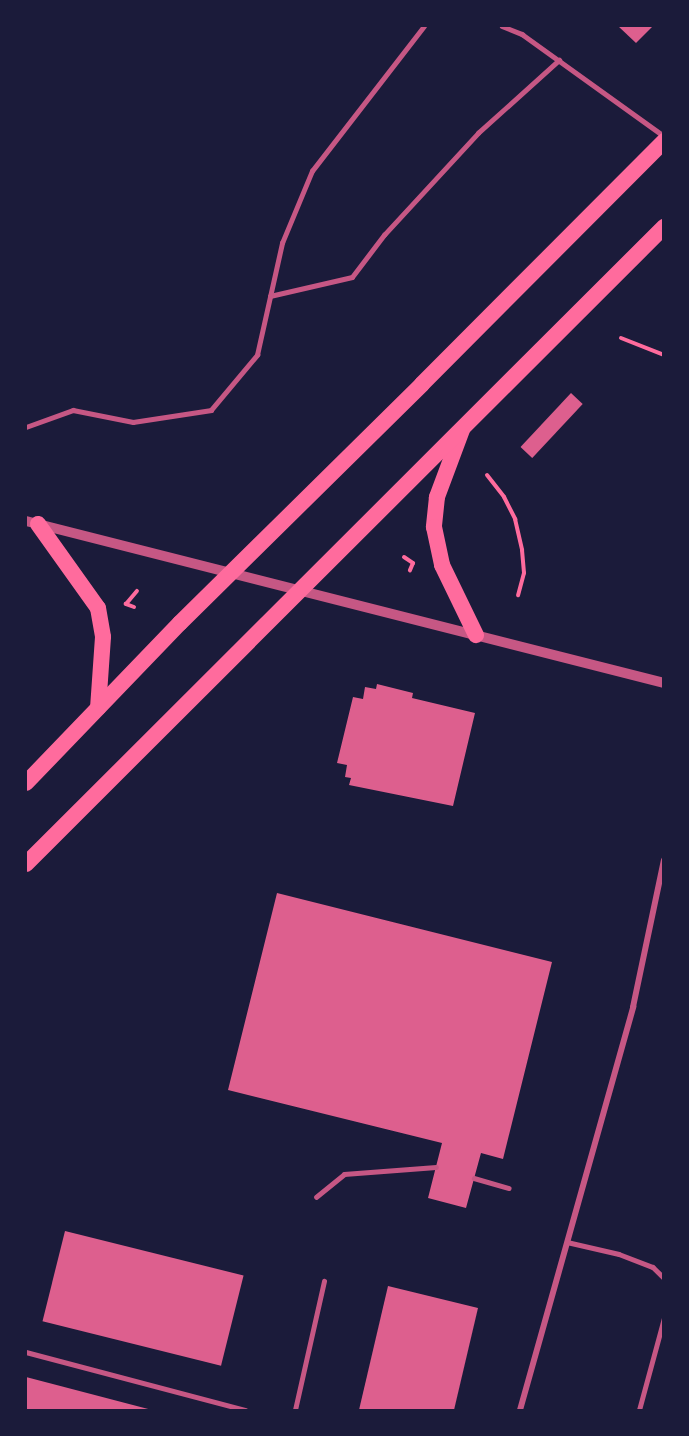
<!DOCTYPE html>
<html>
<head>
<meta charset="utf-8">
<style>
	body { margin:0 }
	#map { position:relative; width:689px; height:1436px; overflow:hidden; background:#1b1b3a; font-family:Mulish,sans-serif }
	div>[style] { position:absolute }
	.building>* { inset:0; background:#dd5f8e; transform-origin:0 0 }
	.path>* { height:4px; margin:-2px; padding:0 2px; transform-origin:2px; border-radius:2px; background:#ff6b9d }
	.service>* { height:4.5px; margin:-2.25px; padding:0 2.25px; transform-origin:2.25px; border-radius:2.25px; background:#c65784 }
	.minor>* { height:6px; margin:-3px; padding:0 3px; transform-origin:3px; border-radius:3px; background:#c65784 }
	.tertiary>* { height:10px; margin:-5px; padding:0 5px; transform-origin:5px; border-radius:5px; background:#c65784 }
	.trunk>* { height:16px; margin:-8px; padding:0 8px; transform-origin:8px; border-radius:8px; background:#ff6b9d }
	span { translate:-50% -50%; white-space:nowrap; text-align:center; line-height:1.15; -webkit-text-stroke:5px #1b1b3a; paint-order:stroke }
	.frame { position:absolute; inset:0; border:27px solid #1b1b3a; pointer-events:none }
</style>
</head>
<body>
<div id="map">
	<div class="building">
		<i style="clip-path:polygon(618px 26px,653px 26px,636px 43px)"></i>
		<i style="left:571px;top:393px;width:16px;height:74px;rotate:43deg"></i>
		<i style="clip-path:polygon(377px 684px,413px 693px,412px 698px,475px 713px,453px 806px,349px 785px,351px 778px,345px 777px,347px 765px,337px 763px,353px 697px,363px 699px,365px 687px,376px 689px)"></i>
		<i style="clip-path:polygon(277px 893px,552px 962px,503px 1159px,481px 1153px,466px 1208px,428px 1198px,442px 1143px,228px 1090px)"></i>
		<i style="left:65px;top:1231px;width:184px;height:93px;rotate:14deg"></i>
		<i style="clip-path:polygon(388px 1286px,478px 1308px,454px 1410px,359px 1410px)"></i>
		<i style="clip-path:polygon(26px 1377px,152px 1410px,26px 1410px)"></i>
	</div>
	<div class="path">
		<i style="left:621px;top:338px;width:46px;rotate:21.6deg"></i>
		<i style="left:487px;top:475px;width:28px;rotate:52deg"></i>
		<i style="left:504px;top:497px;width:25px;rotate:63deg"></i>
		<i style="left:515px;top:519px;width:32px;rotate:77deg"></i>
		<i style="left:522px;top:550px;width:23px;rotate:85deg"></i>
		<i style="left:524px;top:573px;width:23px;rotate:105deg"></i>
		<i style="left:404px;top:557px;width:11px;rotate:34deg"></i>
		<i style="left:413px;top:563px;width:8px;rotate:113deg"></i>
		<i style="left:134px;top:607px;width:9px;rotate:-159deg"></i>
		<i style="left:126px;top:604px;width:17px;rotate:-50deg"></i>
	</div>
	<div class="service">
		<i style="left:502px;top:26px;width:22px;rotate:22deg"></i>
		<i style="left:522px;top:34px;width:175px;rotate:35.7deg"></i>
		<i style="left:270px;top:296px;width:84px;rotate:-13deg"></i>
		<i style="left:352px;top:277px;width:53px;rotate:-52.7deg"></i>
		<i style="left:384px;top:235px;width:139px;rotate:-47.3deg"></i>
		<i style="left:478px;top:133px;width:109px;rotate:-42deg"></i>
		<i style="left:26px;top:427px;width:50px;rotate:-19.9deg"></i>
		<i style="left:73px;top:410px;width:61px;rotate:11.3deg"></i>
		<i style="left:133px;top:422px;width:79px;rotate:-8.7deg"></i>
		<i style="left:211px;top:410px;width:72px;rotate:-50.1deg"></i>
		<i style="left:257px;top:355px;width:115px;rotate:-77.4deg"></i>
		<i style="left:282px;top:243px;width:78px;rotate:-67.4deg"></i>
		<i style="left:312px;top:171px;width:183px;rotate:-52.3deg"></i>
		<i style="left:474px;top:1178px;width:36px;rotate:16deg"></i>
		<i style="left:316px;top:1197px;width:36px;rotate:-39deg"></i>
		<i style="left:344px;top:1174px;width:92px;rotate:-4.4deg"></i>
		<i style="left:567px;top:1242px;width:53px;rotate:13deg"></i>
		<i style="left:619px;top:1254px;width:36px;rotate:21deg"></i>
		<i style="left:653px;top:1267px;width:16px;rotate:45deg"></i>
		<i style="left:26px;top:1352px;width:227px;rotate:14.8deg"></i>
		<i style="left:295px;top:1410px;width:132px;rotate:-77.3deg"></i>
		<i style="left:639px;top:1410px;width:95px;rotate:-74.8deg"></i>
	</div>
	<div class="minor">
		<i style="left:520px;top:1410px;width:419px;rotate:-74.3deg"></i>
		<i style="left:633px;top:1007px;width:150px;rotate:-78.1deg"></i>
	</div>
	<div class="tertiary">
		<i style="left:26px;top:521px;width:658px;rotate:14.25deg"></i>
	</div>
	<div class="trunk">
		<i style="left:462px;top:430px;width:72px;rotate:110.5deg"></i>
		<i style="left:437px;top:497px;width:30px;rotate:96deg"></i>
		<i style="left:434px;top:527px;width:39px;rotate:78deg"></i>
		<i style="left:442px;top:565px;width:78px;rotate:64.1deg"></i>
		<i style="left:38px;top:524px;width:103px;rotate:54.5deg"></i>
		<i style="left:98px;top:608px;width:29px;rotate:80deg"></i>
		<i style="left:103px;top:637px;width:71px;rotate:94deg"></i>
		<i style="left:26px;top:783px;width:222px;rotate:-46.1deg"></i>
		<i style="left:180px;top:623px;width:340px;rotate:-44.6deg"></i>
		<i style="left:422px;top:384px;width:343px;rotate:-45.1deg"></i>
		<i style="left:26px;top:864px;width:902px;rotate:-44.96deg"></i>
	</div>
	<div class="frame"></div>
</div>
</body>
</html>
